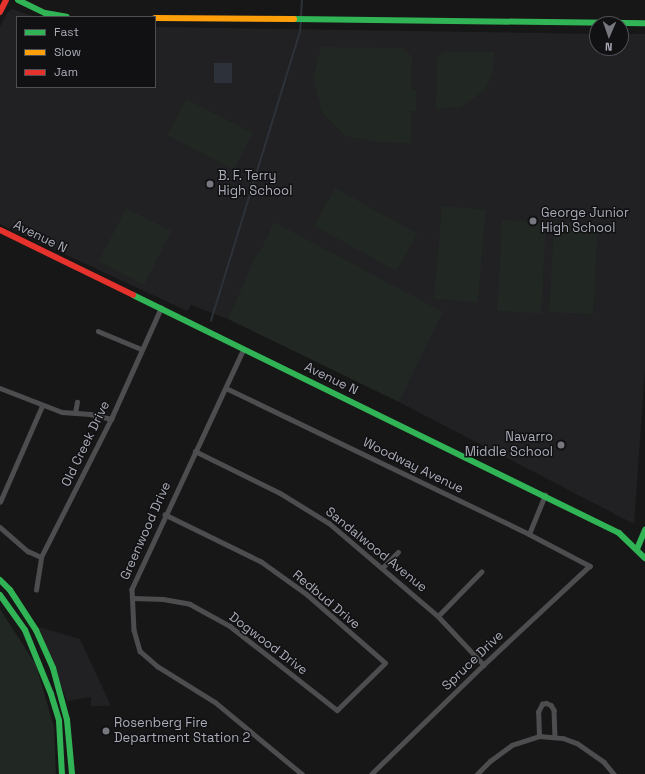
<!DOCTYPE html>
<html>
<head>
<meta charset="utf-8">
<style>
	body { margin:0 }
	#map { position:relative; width:645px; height:774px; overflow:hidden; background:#171717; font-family:"Space Grotesk",sans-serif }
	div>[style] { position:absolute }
	.built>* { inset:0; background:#212123 }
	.green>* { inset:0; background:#212722; transform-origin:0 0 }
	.water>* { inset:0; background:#2d3139; transform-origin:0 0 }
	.stream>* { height:1.5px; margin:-0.75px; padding:0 0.75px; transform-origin:0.75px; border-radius:0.75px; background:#2d3139 }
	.street>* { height:4.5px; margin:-2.25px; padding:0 2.25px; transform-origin:2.25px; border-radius:2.25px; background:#4d4d50 }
	.fast>* { height:6px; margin:-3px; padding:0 3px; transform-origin:3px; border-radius:3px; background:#30b455 }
	.slow>* { height:6px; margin:-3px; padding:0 3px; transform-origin:3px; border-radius:3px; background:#ff9f0a }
	.jam>* { height:6px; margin:-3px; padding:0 3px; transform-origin:3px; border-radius:3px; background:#e5322d }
	.dots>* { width:11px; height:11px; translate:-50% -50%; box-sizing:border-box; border:2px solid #111113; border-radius:50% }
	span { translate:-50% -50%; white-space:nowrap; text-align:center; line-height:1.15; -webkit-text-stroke:3px #111113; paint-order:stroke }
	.poi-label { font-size:13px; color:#a9abb7 }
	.left { translate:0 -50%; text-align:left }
	.right { translate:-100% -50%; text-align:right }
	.street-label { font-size:13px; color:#a9abb7 }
	.legend { position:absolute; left:16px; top:16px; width:140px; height:72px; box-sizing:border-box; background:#111113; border:1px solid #4e4f55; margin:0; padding:5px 7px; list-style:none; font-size:12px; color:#a9abb7 }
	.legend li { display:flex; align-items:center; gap:8px; height:20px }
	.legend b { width:20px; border:1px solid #4e4f55 }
	.north { position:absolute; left:589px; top:16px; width:40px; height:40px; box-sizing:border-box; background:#111113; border:1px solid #4e4f55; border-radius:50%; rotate:182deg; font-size:11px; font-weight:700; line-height:16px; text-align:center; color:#a9abb7 }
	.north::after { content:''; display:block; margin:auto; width:14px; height:18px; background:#76777f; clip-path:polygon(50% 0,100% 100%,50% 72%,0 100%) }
</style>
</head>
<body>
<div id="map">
	<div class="built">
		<i style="clip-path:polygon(12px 9px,36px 17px,17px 17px,17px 87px,155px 87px,155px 27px,597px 34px,597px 48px,621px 48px,621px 34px,645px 34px,645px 370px,634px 524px,399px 402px,228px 319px,191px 305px,187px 311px,0 224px,0 27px,7px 13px)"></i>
		<i style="clip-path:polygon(39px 627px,80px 639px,111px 706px,91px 706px,91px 697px,67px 701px)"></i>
	</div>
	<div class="green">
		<i style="clip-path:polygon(321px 47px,403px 48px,412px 57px,411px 90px,416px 90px,416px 111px,411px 111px,411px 143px,378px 142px,345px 136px,322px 112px,313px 79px)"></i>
		<i style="clip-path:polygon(443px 52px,494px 52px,493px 72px,485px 90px,461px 107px,436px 109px,437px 58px)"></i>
		<i style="left:186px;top:99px;width:75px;height:41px;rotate:27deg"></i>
		<i style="left:335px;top:188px;width:94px;height:43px;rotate:29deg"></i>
		<i style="left:442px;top:206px;width:44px;height:93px;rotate:5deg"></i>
		<i style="left:126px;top:208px;width:51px;height:60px;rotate:27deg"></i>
		<i style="left:502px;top:220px;width:44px;height:91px;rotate:3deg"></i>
		<i style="clip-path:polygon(274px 222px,443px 312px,399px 402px,228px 319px,257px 253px,260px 252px)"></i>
		<i style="left:554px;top:222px;width:44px;height:90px;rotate:3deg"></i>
		<i style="clip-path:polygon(0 609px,36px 665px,54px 727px,56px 774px,0 774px)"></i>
	</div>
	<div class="water">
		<i style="left:214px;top:63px;width:18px;height:20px"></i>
	</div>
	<div class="stream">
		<i style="left:301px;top:18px;width:18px;rotate:-87deg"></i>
		<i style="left:211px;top:321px;width:303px;rotate:-72.9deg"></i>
		<i style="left:300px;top:31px;width:9px;rotate:-84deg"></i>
	</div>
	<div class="street">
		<i style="left:98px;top:331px;width:47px;rotate:22.7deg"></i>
		<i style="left:244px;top:349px;width:265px;rotate:115deg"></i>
		<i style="left:132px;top:589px;width:41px;rotate:87.2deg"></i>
		<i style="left:134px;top:630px;width:22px;rotate:74deg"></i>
		<i style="left:140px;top:651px;width:23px;rotate:41deg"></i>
		<i style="left:157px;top:666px;width:68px;rotate:31.8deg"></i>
		<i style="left:215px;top:702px;width:113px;rotate:39.6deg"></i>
		<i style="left:0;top:388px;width:66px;rotate:21.2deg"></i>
		<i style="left:62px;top:412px;width:28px;rotate:4deg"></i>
		<i style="left:90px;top:414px;width:22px;rotate:13deg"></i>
		<i style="left:226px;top:388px;width:336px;rotate:25.7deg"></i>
		<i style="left:529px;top:534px;width:69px;rotate:27.7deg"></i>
		<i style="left:590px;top:566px;width:145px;rotate:137deg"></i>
		<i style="left:484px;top:665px;width:156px;rotate:135.8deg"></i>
		<i style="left:75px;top:413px;width:11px;rotate:-80deg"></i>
		<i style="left:195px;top:451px;width:95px;rotate:26.3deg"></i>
		<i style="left:280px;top:493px;width:57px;rotate:31.5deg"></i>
		<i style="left:329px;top:523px;width:143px;rotate:40.5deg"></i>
		<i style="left:438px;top:616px;width:67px;rotate:46.8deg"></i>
		<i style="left:0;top:502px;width:105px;rotate:-66.4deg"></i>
		<i style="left:0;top:527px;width:37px;rotate:41deg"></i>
		<i style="left:28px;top:551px;width:14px;rotate:25deg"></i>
		<i style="left:529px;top:534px;width:42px;rotate:-67.7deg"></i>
		<i style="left:383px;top:567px;width:21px;rotate:-45deg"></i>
		<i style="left:36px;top:590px;width:33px;rotate:-81deg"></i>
		<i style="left:41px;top:557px;width:155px;rotate:-63.1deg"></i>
		<i style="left:111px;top:419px;width:122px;rotate:-65.8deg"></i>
		<i style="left:133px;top:598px;width:30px;rotate:2deg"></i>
		<i style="left:163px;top:599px;width:27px;rotate:10deg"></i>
		<i style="left:190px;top:604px;width:46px;rotate:28.8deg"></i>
		<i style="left:230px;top:626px;width:136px;rotate:38.1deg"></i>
		<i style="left:337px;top:710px;width:67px;rotate:-44.4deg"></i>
		<i style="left:385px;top:663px;width:103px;rotate:-138.9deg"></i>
		<i style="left:307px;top:595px;width:57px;rotate:-144.3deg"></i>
		<i style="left:261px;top:562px;width:107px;rotate:-153.9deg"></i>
		<i style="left:438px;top:616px;width:62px;rotate:-45.7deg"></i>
		<i style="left:539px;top:736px;width:24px;rotate:-92deg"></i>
		<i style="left:538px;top:712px;width:9px;rotate:-63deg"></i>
		<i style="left:542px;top:704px;width:4px;rotate:-14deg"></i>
		<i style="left:546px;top:703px;width:5px;rotate:22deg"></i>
		<i style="left:551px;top:705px;width:6px;rotate:59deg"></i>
		<i style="left:554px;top:710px;width:27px;rotate:88deg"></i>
		<i style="left:477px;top:774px;width:18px;rotate:-45deg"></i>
		<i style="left:490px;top:761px;width:27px;rotate:-36deg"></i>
		<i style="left:512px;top:745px;width:28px;rotate:-18deg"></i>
		<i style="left:539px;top:736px;width:24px;rotate:5deg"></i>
		<i style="left:563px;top:738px;width:15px;rotate:20deg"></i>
		<i style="left:577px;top:743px;width:33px;rotate:35deg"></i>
		<i style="left:604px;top:762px;width:16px;rotate:50deg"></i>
	</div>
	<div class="fast">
		<i style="left:18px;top:0;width:30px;rotate:26deg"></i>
		<i style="left:45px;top:13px;width:22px;rotate:10deg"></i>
		<i style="left:294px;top:19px;width:351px;rotate:0.7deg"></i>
		<i style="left:133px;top:295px;width:541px;rotate:26.09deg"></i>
		<i style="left:619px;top:533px;width:36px;rotate:44deg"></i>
		<i style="left:637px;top:549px;width:21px;rotate:-67deg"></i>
		<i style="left:0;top:580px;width:14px;rotate:45deg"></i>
		<i style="left:10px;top:590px;width:48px;rotate:57deg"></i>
		<i style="left:36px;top:630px;width:42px;rotate:65.9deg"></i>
		<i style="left:53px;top:668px;width:54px;rotate:74.9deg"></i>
		<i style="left:67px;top:720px;width:54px;rotate:84.7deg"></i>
		<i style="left:0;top:595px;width:43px;rotate:54.5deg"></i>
		<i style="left:25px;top:630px;width:69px;rotate:67.9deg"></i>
		<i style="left:51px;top:694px;width:28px;rotate:73deg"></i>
		<i style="left:59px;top:721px;width:53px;rotate:86.8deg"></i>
	</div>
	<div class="slow">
		<i style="left:155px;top:18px;width:139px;rotate:0.4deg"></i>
	</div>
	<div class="jam">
		<i style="left:0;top:12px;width:13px;rotate:-63deg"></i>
		<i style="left:0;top:230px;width:148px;rotate:26deg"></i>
	</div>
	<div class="dots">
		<i style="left:210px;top:184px;background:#76777f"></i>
		<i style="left:533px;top:221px;background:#76777f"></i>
		<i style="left:561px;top:445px;background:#76777f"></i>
		<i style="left:106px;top:731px;background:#76777f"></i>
	</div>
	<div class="poi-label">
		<span class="left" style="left:218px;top:184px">B. F. Terry<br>High School</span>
		<span class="left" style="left:541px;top:221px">George Junior<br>High School</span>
		<span class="right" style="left:553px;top:445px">Navarro<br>Middle School</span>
		<span class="left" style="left:114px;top:731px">Rosenberg Fire<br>Department Station 2</span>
	</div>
	<div class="street-label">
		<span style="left:40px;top:237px;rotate:26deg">Avenue N</span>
		<span style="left:331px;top:379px;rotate:26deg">Avenue N</span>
		<span style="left:86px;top:444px;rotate:-64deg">Old Creek Drive</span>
		<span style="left:413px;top:466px;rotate:26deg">Woodway Avenue</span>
		<span style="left:146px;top:531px;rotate:-66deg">Greenwood Drive</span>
		<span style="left:376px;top:550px;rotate:39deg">Sandalwood Avenue</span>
		<span style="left:326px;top:600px;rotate:40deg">Redbud Drive</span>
		<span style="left:268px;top:644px;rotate:37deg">Dogwood Drive</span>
		<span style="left:473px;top:661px;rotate:-44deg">Spruce Drive</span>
	</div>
	<ul class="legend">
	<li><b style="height:5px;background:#30b455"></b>Fast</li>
	<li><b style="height:5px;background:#ff9f0a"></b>Slow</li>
	<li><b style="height:5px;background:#e5322d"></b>Jam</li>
	</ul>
	<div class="north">N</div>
</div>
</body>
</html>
